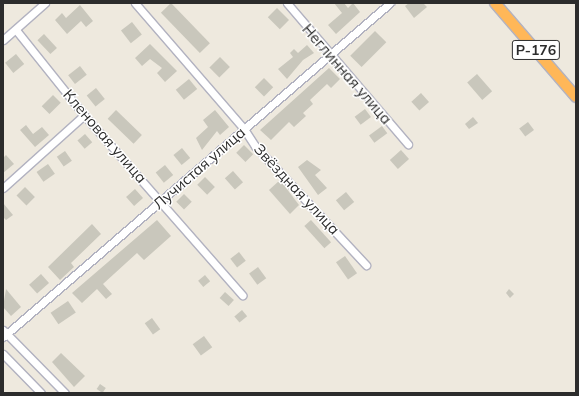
<!DOCTYPE html>
<html>
<head>
<meta charset="utf-8">
<style>
	body { margin:0 }
	#map { position:relative; width:579px; height:396px; overflow:hidden; background:#eee9de; font-family:Mulish,sans-serif }
	div>[style] { position:absolute }
	.building>* { inset:0; background:#c9c7bc; transform-origin:0 0 }
	.roads { filter:drop-shadow(1px 0 #b2b2c0) drop-shadow(-1px 0 #b2b2c0) drop-shadow(0 1px #b2b2c0) drop-shadow(0 -1px #b2b2c0) }
	.minor>* { height:7px; margin:-3.5px; padding:0 3.5px; transform-origin:3.5px; border-radius:3.5px; background:#fff }
	.highway>* { height:10px; margin:-5px; padding:0 5px; transform-origin:5px; border-radius:5px; background:#ffb758 }
	span { translate:-50% -50%; white-space:nowrap; text-align:center; line-height:1.15; -webkit-text-stroke:3px #fff; paint-order:stroke }
	.shield-label span { padding:1px 3px; background:#fff; border:1px solid; border-radius:3px; -webkit-text-stroke-width:0 }
	.shield-label { font-size:14px; color:#2c2c2c; font-weight:700 }
	.street-label { font-size:15px; color:#2c2c2c }
	.frame { position:absolute; inset:0; border:4px solid #2c2c2c; pointer-events:none }
</style>
</head>
<body>
<div id="map">
	<div class="building">
		<i style="left:171px;top:3px;width:56px;height:14px;rotate:46deg"></i>
		<i style="clip-path:polygon(334px 3px,344px 3px,348px 8px,353px 3px,360px 12px,336px 34px,328px 25px,342px 13px)"></i>
		<i style="clip-path:polygon(409px 3px,423px 3px,427px 7px,414px 18px,405px 6px)"></i>
		<i style="clip-path:polygon(80px 5px,93px 21px,86px 27px,81px 21px,67px 34px,55px 20px,62px 13px,66px 18px)"></i>
		<i style="left:277px;top:8px;width:17px;height:13px;rotate:45deg"></i>
		<i style="left:132px;top:22px;width:16px;height:14px;rotate:52deg"></i>
		<i style="left:375px;top:31px;width:16px;height:35px;rotate:45deg"></i>
		<i style="left:44px;top:34px;width:19px;height:9px;rotate:47deg"></i>
		<i style="clip-path:polygon(150px 44px,177px 71px,165px 82px,157px 73px,162px 68px,150px 59px,142px 66px,135px 58px)"></i>
		<i style="clip-path:polygon(307px 45px,314px 53px,303px 60px,287px 79px,278px 69px,293px 57px,290px 53px,294px 49px,298px 53px)"></i>
		<i style="left:16px;top:54px;width:13px;height:14px;rotate:51deg"></i>
		<i style="left:220px;top:57px;width:14px;height:15px;rotate:45deg"></i>
		<i style="left:80px;top:66px;width:11px;height:15px;rotate:52deg"></i>
		<i style="clip-path:polygon(329px 68px,340px 79px,331px 88px,327px 84px,310px 100px,313px 104px,303px 113px,306px 116px,294px 127px,289px 122px,271px 140px,260px 130px)"></i>
		<i style="left:477px;top:74px;width:23px;height:13px;rotate:49deg"></i>
		<i style="left:264px;top:78px;width:13px;height:13px;rotate:45deg"></i>
		<i style="left:189px;top:79px;width:13px;height:17px;rotate:51deg"></i>
		<i style="left:96px;top:88px;width:14px;height:12px;rotate:51deg"></i>
		<i style="left:421px;top:93px;width:12px;height:13px;rotate:48deg"></i>
		<i style="left:53px;top:95px;width:11px;height:16px;rotate:45deg"></i>
		<i style="left:365px;top:109px;width:10px;height:13px;rotate:53deg"></i>
		<i style="left:116px;top:110px;width:36px;height:12px;rotate:44deg"></i>
		<i style="clip-path:polygon(215px 110px,229px 127px,220px 135px,217px 131px,202px 150px,196px 138px,208px 127px,203px 120px)"></i>
		<i style="clip-path:polygon(473px 117px,478px 123px,469px 129px,465px 124px)"></i>
		<i style="left:528px;top:122px;width:10px;height:11px;rotate:53deg"></i>
		<i style="clip-path:polygon(26px 125px,33px 134px,42px 127px,49px 135px,35px 147px,20px 130px)"></i>
		<i style="left:382px;top:126px;width:9px;height:16px;rotate:54deg"></i>
		<i style="left:85px;top:134px;width:11px;height:10px;rotate:49deg"></i>
		<i style="left:244px;top:145px;width:13px;height:11px;rotate:45deg"></i>
		<i style="left:182px;top:148px;width:13px;height:11px;rotate:51deg"></i>
		<i style="left:401px;top:150px;width:12px;height:15px;rotate:48deg"></i>
		<i style="left:65px;top:151px;width:12px;height:10px;rotate:55deg"></i>
		<i style="clip-path:polygon(6px 155px,14px 164px,3px 173px,3px 158px)"></i>
		<i style="clip-path:polygon(307px 160px,321px 170px,315px 175px,327px 188px,318px 195px,298px 167px)"></i>
		<i style="left:48px;top:164px;width:12px;height:14px;rotate:55deg"></i>
		<i style="left:165px;top:165px;width:13px;height:12px;rotate:51deg"></i>
		<i style="left:233px;top:171px;width:15px;height:11px;rotate:48deg"></i>
		<i style="left:205px;top:177px;width:14px;height:11px;rotate:45deg"></i>
		<i style="clip-path:polygon(280px 180px,299px 205px,290px 214px,269px 190px)"></i>
		<i style="left:25px;top:187px;width:14px;height:12px;rotate:45deg"></i>
		<i style="left:135px;top:189px;width:12px;height:12px;rotate:48deg"></i>
		<i style="left:346px;top:192px;width:13px;height:13px;rotate:51deg"></i>
		<i style="left:184px;top:194px;width:11px;height:11px;rotate:45deg"></i>
		<i style="clip-path:polygon(3px 203px,13px 215px,6px 220px,3px 217px)"></i>
		<i style="clip-path:polygon(157px 220px,171px 236px,144px 260px,137px 253px,103px 284px,112px 294px,106px 299px,97px 289px,82px 303px,72px 293px)"></i>
		<i style="left:311px;top:220px;width:30px;height:9px;rotate:48deg"></i>
		<i style="clip-path:polygon(92px 224px,101px 234px,71px 263px,74px 267px,60px 280px,48px 267px)"></i>
		<i style="left:239px;top:252px;width:11px;height:11px;rotate:52deg"></i>
		<i style="left:345px;top:256px;width:21px;height:11px;rotate:55deg"></i>
		<i style="left:258px;top:267px;width:14px;height:11px;rotate:54deg"></i>
		<i style="left:41px;top:274px;width:12px;height:16px;rotate:48deg"></i>
		<i style="left:205px;top:275px;width:8px;height:9px;rotate:50deg"></i>
		<i style="clip-path:polygon(6px 289px,21px 307px,11px 316px,3px 307px)"></i>
		<i style="clip-path:polygon(509px 289px,514px 294px,510px 298px,506px 293px)"></i>
		<i style="left:225px;top:292px;width:12px;height:8px;rotate:42deg"></i>
		<i style="left:68px;top:301px;width:14px;height:21px;rotate:56deg"></i>
		<i style="left:242px;top:310px;width:8px;height:10px;rotate:50deg"></i>
		<i style="left:152px;top:318px;width:14px;height:9px;rotate:54deg"></i>
		<i style="left:204px;top:336px;width:14px;height:14px;rotate:54deg"></i>
		<i style="clip-path:polygon(61px 353px,85px 376px,74px 387px,52px 362px)"></i>
		<i style="left:100px;top:384px;width:7px;height:6px;rotate:34deg"></i>
	</div>
	<div class="roads">
		<div class="minor">
			<i style="left:135px;top:3px;width:167px;rotate:49.1deg"></i>
			<i style="left:244px;top:129px;width:20px;rotate:57deg"></i>
			<i style="left:255px;top:146px;width:163px;rotate:47deg"></i>
			<i style="left:287px;top:3px;width:186px;rotate:49.4deg"></i>
			<i style="left:16px;top:30px;width:109px;rotate:51.3deg"></i>
			<i style="left:84px;top:115px;width:240px;rotate:48.7deg"></i>
			<i style="left:3px;top:40px;width:56px;rotate:-41.4deg"></i>
			<i style="left:3px;top:188px;width:109px;rotate:-42deg"></i>
			<i style="left:3px;top:330px;width:88px;rotate:45.5deg"></i>
			<i style="left:3px;top:337px;width:511px;rotate:-40.8deg"></i>
			<i style="left:3px;top:354px;width:54px;rotate:45.7deg"></i>
		</div>
		<div class="highway">
			<i style="left:495px;top:3px;width:124px;rotate:49.2deg"></i>
		</div>
	</div>
	<div class="shield-label">
		<span style="left:536px;top:50px">Р-176</span>
	</div>
	<div class="street-label">
		<span style="left:347px;top:74px;rotate:49deg">Неглинная улица</span>
		<span style="left:105px;top:136px;rotate:49deg">Кленовая улица</span>
		<span style="left:199px;top:168px;rotate:-41deg">Лучистая улица</span>
		<span style="left:297px;top:189px;rotate:47deg">Звёздная улица</span>
	</div>
	<div class="frame"></div>
</div>
</body>
</html>
